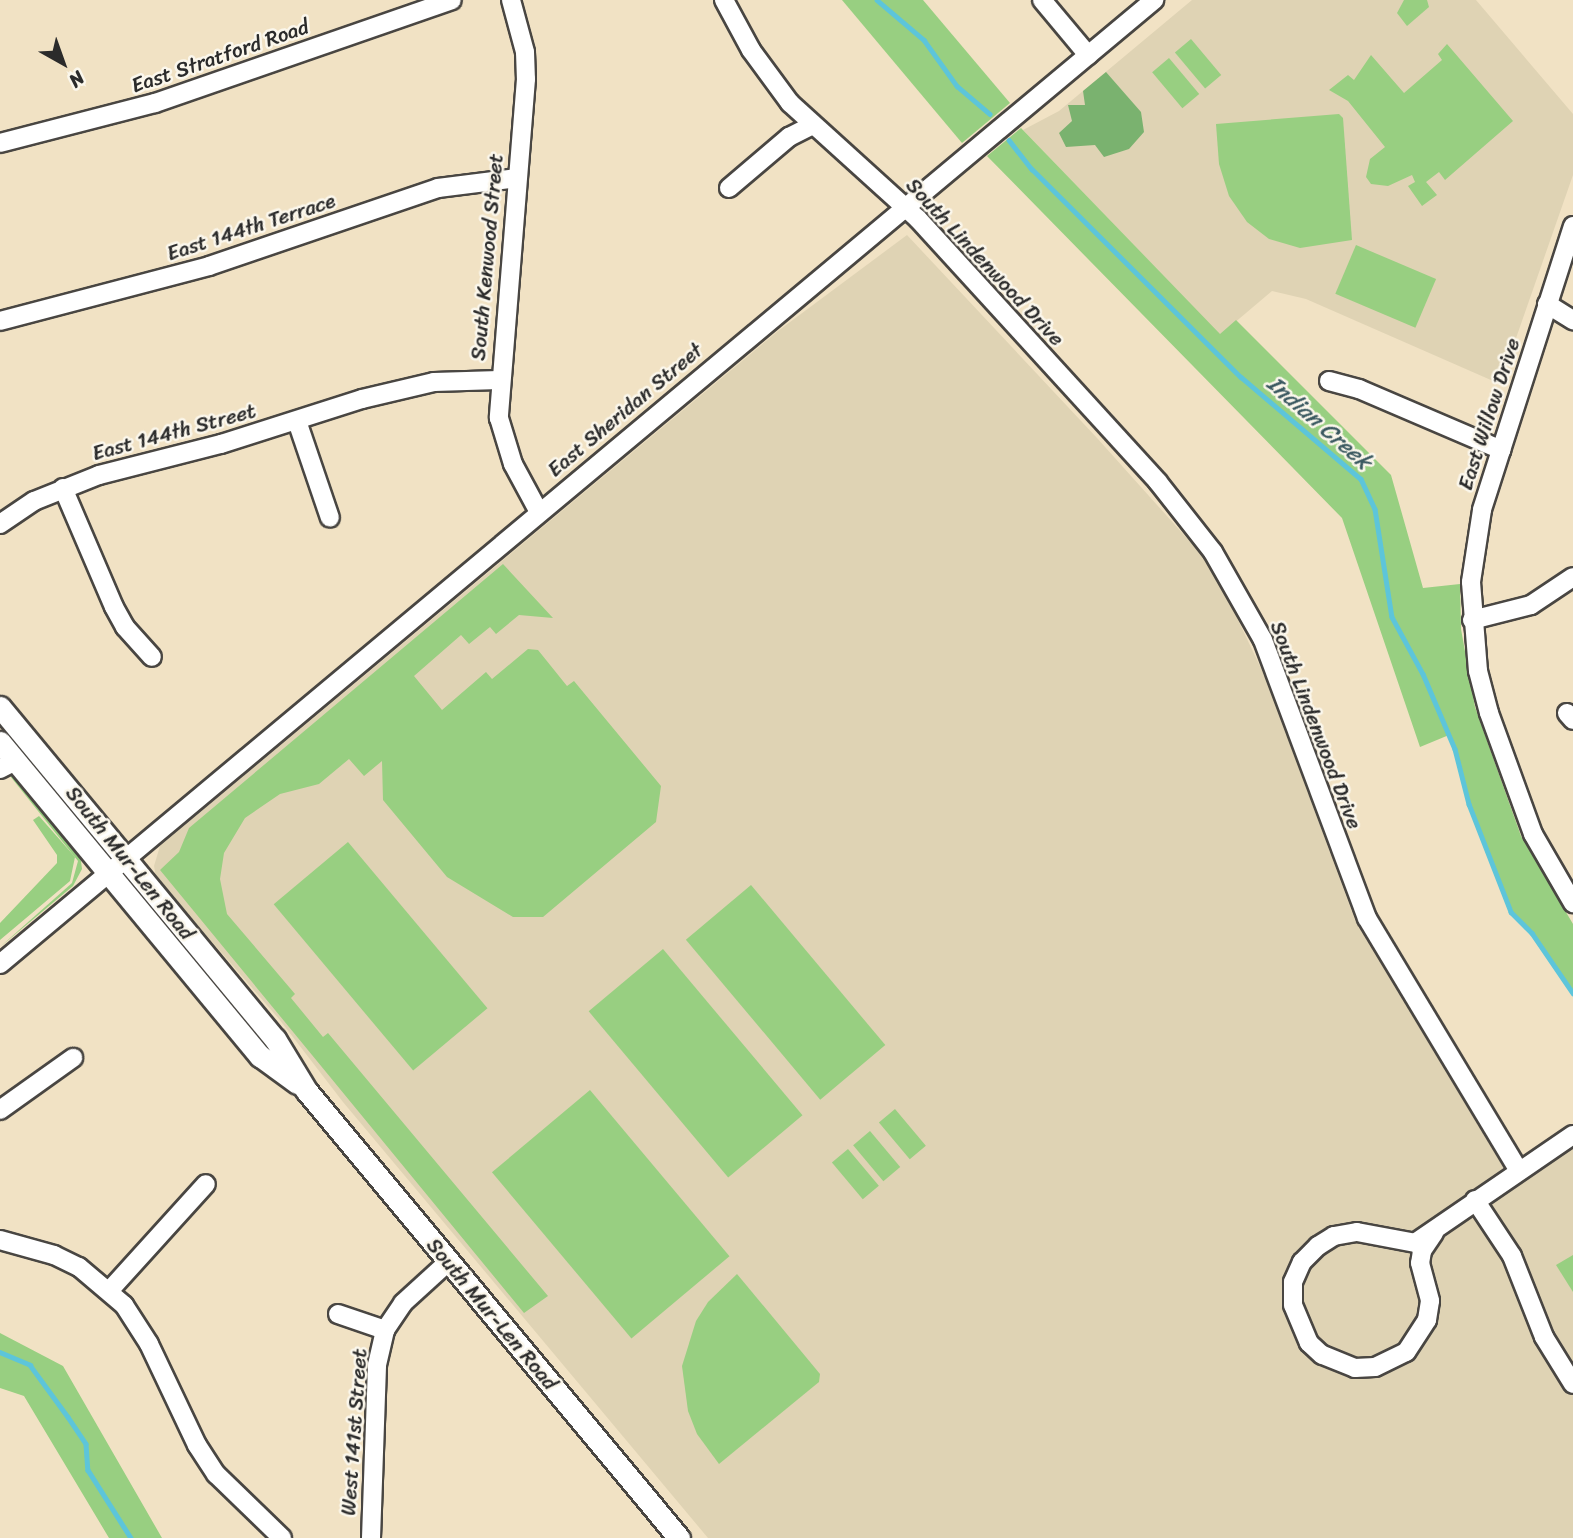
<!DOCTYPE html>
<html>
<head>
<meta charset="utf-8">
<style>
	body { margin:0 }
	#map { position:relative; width:1573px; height:1538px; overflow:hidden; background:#f1e2c4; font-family:Sriracha,sans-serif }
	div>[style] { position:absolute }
	.built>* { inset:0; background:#dfd3b4 }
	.green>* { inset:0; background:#98cf81; transform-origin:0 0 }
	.forest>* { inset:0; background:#7ab26f }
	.stream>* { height:4.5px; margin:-2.25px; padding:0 2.25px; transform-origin:2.25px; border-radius:2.25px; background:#5dc5da }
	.roads { filter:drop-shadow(2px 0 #494642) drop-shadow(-2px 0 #494642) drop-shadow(0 2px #494642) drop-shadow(0 -2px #494642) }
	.minor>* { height:18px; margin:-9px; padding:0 9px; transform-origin:9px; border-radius:9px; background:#fff }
	.major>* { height:21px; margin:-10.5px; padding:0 10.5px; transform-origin:10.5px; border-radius:10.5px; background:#fff }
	span { translate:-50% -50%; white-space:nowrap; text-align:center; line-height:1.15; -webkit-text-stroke:5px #fbf7ec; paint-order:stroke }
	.street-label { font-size:21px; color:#2b2b2b }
	.water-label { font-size:23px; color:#3a5960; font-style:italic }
	.north { position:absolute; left:28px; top:28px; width:70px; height:70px; -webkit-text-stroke:5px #fbf7ec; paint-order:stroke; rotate:140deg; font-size:19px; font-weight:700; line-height:28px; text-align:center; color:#2b2b2b }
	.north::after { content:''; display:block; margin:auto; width:24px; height:32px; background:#2b2b2b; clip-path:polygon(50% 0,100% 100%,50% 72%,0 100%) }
</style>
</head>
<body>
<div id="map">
	<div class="built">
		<i style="clip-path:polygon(1192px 0,1476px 0,1573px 114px,1573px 175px,1500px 384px,1306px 299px,1272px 291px,1220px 335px,1023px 130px,1059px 111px)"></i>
		<i style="clip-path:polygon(907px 235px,1097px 438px,1201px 554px,1220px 582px,1266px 679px,1356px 923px,1512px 1182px,1573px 1146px,1573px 1538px,708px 1538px,343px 1102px,279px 1019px,156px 877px,154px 866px,160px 846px,185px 825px,778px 331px)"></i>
	</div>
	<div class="green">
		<i style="clip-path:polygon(842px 0,923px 0,1010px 103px,962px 143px)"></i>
		<i style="clip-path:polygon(1404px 0,1427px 0,1429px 7px,1407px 26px,1397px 13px)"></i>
		<i style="left:1191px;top:39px;width:47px;height:21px;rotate:50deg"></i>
		<i style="clip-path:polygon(1447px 44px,1513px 121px,1445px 180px,1439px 172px,1426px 182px,1437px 195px,1422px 206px,1408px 186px,1415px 182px,1412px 175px,1388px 186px,1371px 184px,1366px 177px,1370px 159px,1385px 147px,1348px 101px,1329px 90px,1348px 75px,1354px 80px,1371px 55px,1404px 93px,1442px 60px,1438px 54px)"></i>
		<i style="left:1169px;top:58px;width:47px;height:22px;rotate:50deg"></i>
		<i style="clip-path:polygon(1339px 114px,1343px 118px,1352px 240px,1300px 248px,1269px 239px,1247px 222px,1229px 196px,1219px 164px,1216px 124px)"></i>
		<i style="clip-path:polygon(1021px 128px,1220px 334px,1236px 320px,1391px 475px,1423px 588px,1460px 584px,1461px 629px,1475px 707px,1521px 836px,1573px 924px,1573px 993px,1532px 933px,1511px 912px,1469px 804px,1449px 735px,1420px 747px,1342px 518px,987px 156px)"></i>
		<i style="left:1356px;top:245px;width:87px;height:53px;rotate:23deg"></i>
		<i style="clip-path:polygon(503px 564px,553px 618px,519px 615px,496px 634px,490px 627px,469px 644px,461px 635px,414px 676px,442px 710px,486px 672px,492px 679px,528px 649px,538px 650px,567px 686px,574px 681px,661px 786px,656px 822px,543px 917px,513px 917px,447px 877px,383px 800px,382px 761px,364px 776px,349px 759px,319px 784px,280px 794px,245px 818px,224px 853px,220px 879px,227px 914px,295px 994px,291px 998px,323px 1037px,328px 1033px,548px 1296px,524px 1313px,160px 870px,179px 852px,189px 828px)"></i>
		<i style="clip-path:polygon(10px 776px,17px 778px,80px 854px,82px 869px,73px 886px,0 947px,72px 883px,78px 861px)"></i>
		<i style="clip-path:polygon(39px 816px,75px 857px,70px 881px,0 940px,0 923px,57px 863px,57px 855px,33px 820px)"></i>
		<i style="left:348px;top:842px;width:217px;height:97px;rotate:50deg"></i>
		<i style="left:751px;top:885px;width:209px;height:85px;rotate:50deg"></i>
		<i style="left:663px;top:949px;width:217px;height:97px;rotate:50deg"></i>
		<i style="left:590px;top:1090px;width:217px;height:128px;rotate:50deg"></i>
		<i style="left:895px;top:1109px;width:48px;height:21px;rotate:50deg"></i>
		<i style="left:870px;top:1131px;width:47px;height:22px;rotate:50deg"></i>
		<i style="left:848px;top:1149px;width:48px;height:21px;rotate:50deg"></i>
		<i style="clip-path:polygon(1573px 1255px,1573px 1292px,1556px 1265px)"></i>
		<i style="clip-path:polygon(737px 1274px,820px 1374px,819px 1382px,719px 1464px,697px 1434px,688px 1411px,682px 1366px,696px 1321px,708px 1302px)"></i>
		<i style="clip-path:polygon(0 1333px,63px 1366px,162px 1538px,109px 1538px,24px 1396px,0 1388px)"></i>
	</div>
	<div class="forest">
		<i style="clip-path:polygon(1106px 72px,1141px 112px,1144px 132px,1129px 149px,1104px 157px,1095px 145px,1066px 147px,1059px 133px,1072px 121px,1068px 105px,1085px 105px,1083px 91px)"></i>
	</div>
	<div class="stream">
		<i style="left:877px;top:0;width:62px;rotate:40.4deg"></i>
		<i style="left:924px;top:40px;width:57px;rotate:54.3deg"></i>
		<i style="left:957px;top:86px;width:43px;rotate:40.3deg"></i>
		<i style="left:1009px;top:140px;width:37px;rotate:52deg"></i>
		<i style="left:1032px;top:169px;width:295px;rotate:44.9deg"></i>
		<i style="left:1241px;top:377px;width:157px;rotate:40.4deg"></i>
		<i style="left:1361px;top:479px;width:33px;rotate:65deg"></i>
		<i style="left:1375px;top:509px;width:109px;rotate:81.1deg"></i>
		<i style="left:1392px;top:617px;width:65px;rotate:61.5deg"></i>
		<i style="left:1423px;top:674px;width:82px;rotate:66.9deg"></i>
		<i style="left:1455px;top:749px;width:57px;rotate:75.7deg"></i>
		<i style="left:1469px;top:804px;width:116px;rotate:68.7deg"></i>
		<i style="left:1511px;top:912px;width:30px;rotate:45deg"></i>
		<i style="left:1532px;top:933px;width:73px;rotate:55.7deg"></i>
		<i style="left:0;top:1352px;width:33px;rotate:23deg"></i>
		<i style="left:30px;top:1365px;width:64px;rotate:53.8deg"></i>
		<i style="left:68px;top:1417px;width:32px;rotate:56deg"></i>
		<i style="left:86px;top:1444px;width:26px;rotate:86deg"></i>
		<i style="left:88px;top:1470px;width:80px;rotate:57.7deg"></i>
	</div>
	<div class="roads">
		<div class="minor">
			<i style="left:511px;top:0;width:54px;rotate:74.9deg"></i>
			<i style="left:525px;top:52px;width:27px;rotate:88deg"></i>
			<i style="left:526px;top:79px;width:340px;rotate:94.6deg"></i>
			<i style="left:499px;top:418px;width:48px;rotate:73.1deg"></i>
			<i style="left:513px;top:464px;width:55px;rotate:61.6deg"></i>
			<i style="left:724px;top:0;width:57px;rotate:61.6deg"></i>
			<i style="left:751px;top:50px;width:66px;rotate:53.7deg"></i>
			<i style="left:790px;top:103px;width:173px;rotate:42.2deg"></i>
			<i style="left:918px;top:219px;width:356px;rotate:47.6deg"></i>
			<i style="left:1158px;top:482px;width:89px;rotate:51.8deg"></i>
			<i style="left:1213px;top:552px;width:101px;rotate:60.4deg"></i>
			<i style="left:1263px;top:640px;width:297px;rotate:69.5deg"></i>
			<i style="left:1367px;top:918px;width:293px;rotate:59deg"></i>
			<i style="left:1042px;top:0;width:72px;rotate:50.1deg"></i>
			<i style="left:0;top:143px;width:160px;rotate:-14.5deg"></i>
			<i style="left:155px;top:103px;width:314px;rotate:-19.1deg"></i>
			<i style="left:729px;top:188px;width:79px;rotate:-40.4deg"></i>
			<i style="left:789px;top:137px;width:25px;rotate:-27deg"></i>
			<i style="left:1573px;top:226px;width:298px;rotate:107.8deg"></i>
			<i style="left:1482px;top:510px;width:73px;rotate:98.7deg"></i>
			<i style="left:1471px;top:582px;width:89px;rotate:85.5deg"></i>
			<i style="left:1478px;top:671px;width:43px;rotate:75.3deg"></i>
			<i style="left:1489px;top:713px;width:129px;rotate:70deg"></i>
			<i style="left:1533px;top:834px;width:80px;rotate:59.9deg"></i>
			<i style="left:1547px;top:304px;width:31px;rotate:32deg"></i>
			<i style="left:0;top:321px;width:216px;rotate:-14.7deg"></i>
			<i style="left:209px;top:266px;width:242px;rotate:-18.8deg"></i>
			<i style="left:438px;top:188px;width:80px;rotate:-7.2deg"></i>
			<i style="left:1329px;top:381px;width:31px;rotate:15deg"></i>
			<i style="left:1359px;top:389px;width:155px;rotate:23.2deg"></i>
			<i style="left:297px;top:421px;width:102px;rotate:71.2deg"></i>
			<i style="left:63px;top:488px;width:129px;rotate:66.8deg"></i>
			<i style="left:114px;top:607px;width:23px;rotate:61deg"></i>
			<i style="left:125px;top:627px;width:40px;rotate:48deg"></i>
			<i style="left:0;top:524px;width:41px;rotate:-34.1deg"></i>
			<i style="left:34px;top:501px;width:70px;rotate:-21.8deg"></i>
			<i style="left:99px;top:475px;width:126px;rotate:-14.3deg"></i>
			<i style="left:221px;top:444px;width:148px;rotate:-17.7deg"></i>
			<i style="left:362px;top:399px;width:74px;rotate:-13.3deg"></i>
			<i style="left:434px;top:382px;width:65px;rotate:-1.8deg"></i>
			<i style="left:1472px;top:620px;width:61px;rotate:-14.3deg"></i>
			<i style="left:1531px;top:605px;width:50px;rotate:-33.7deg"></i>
			<i style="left:1567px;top:713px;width:9px;rotate:49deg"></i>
			<i style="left:0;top:769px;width:18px;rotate:-27deg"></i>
			<i style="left:0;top:964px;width:1504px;rotate:-39.87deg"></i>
			<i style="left:0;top:1110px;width:90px;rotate:-35.5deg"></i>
			<i style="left:1475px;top:1200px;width:67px;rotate:56.5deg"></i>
			<i style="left:1512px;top:1256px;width:87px;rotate:68.4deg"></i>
			<i style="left:1544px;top:1337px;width:55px;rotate:58.3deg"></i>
			<i style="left:1434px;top:1233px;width:22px;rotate:124deg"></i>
			<i style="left:1422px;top:1251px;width:12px;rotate:99deg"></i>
			<i style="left:1420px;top:1263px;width:39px;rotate:75deg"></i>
			<i style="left:1430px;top:1301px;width:19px;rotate:99deg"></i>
			<i style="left:1427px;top:1320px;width:38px;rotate:123deg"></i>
			<i style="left:1406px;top:1352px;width:34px;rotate:154deg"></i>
			<i style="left:1375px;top:1367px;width:20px;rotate:177deg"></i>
			<i style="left:1355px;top:1368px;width:35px;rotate:-158deg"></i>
			<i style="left:1322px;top:1355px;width:18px;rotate:-137deg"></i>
			<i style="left:1309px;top:1343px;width:41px;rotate:-112.8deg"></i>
			<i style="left:1293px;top:1305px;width:23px;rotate:-90deg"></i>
			<i style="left:1293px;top:1282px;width:22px;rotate:-66deg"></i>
			<i style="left:1302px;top:1262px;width:23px;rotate:-45deg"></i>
			<i style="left:1318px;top:1246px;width:19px;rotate:-32deg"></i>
			<i style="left:1334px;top:1236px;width:23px;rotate:-10deg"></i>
			<i style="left:1357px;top:1232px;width:59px;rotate:10.7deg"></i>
			<i style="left:1415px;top:1243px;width:191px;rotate:-34.4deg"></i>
			<i style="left:0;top:1240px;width:56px;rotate:15.5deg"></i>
			<i style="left:54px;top:1255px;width:28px;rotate:26deg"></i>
			<i style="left:79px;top:1267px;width:59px;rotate:40.2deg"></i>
			<i style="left:124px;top:1305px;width:46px;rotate:57.3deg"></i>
			<i style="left:149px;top:1344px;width:112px;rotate:64.6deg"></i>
			<i style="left:197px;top:1445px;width:35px;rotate:57deg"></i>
			<i style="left:216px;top:1474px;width:92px;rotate:44.1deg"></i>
			<i style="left:109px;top:1291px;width:144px;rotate:-47.8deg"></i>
			<i style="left:338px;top:1314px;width:50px;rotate:18.8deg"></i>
			<i style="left:371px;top:1538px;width:173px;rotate:-88deg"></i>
			<i style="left:377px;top:1365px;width:36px;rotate:-77deg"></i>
			<i style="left:385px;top:1330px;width:32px;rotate:-56deg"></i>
			<i style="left:403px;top:1303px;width:61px;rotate:-42.3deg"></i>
		</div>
		<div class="major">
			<i style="left:0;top:707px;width:431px;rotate:50.4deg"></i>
			<i style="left:275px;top:1039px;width:60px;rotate:58.7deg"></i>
			<i style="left:306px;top:1090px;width:583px;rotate:50.22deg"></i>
			<i style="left:0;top:742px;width:408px;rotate:50.4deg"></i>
			<i style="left:260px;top:1056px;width:46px;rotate:36.1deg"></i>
		</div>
	</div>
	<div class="street-label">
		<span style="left:220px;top:56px;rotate:-19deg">East Stratford Road</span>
		<span style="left:251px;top:227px;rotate:-18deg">East 144th Terrace</span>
		<span style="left:487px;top:257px;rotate:-85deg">South Kenwood Street</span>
		<span style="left:985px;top:262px;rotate:47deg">South Lindenwood Drive</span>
		<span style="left:625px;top:410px;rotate:-40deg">East Sheridan Street</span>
		<span style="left:1489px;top:414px;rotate:-72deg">East Willow Drive</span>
		<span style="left:174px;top:432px;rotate:-15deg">East 144th Street</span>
		<span style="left:1316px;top:725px;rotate:69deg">South Lindenwood Drive</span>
		<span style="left:130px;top:863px;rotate:51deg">South Mur-Len Road</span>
		<span style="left:492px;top:1314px;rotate:50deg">South Mur-Len Road</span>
		<span style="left:354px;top:1432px;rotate:-86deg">West 141st Street</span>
	</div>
	<div class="water-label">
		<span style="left:1319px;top:423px;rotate:41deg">Indian Creek</span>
	</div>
	<div class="north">N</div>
</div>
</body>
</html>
